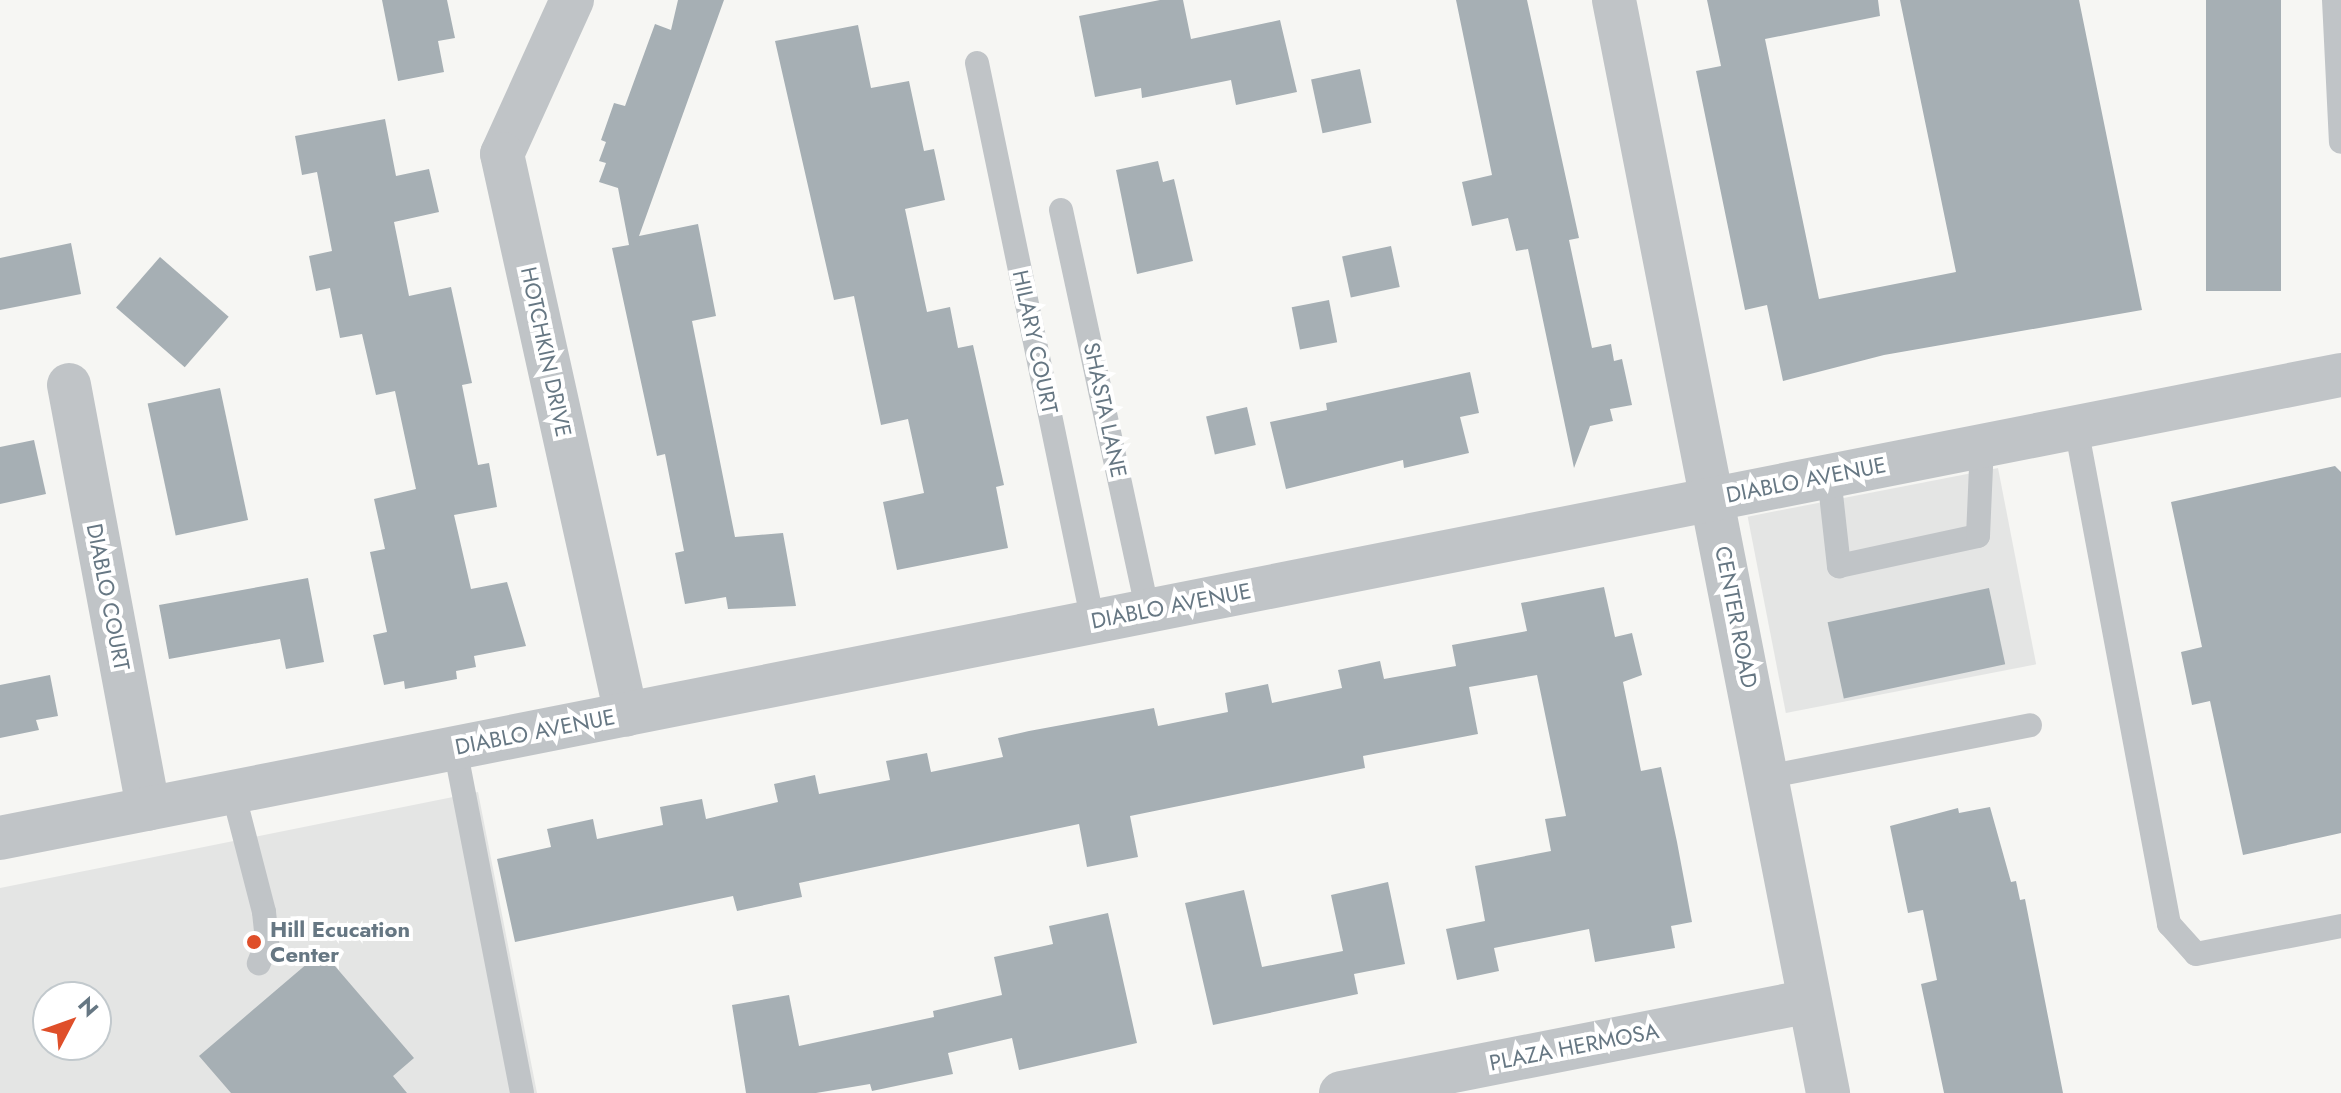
<!DOCTYPE html>
<html>
<head>
<meta charset="utf-8">
<style>
	body { margin:0 }
	#map { position:relative; width:2341px; height:1093px; overflow:hidden; background:#f6f6f3; font-family:Jost,sans-serif }
	div>[style] { position:absolute }
	.built>* { inset:0; background:#e4e5e4; transform-origin:0 0 }
	.building>* { inset:0; background:#a6afb4; transform-origin:0 0 }
	.service>* { height:24px; margin:-12px; padding:0 12px; transform-origin:12px; border-radius:12px; background:#c0c4c7 }
	.minor>* { height:44px; margin:-22px; padding:0 22px; transform-origin:22px; border-radius:22px; background:#c0c4c7 }
	.tertiary>* { height:44px; margin:-22px; padding:0 22px; transform-origin:22px; border-radius:22px; background:#c0c4c7 }
	.dots>* { width:22px; height:22px; translate:-50% -50%; box-sizing:border-box; border:4px solid #fff; border-radius:50% }
	span { translate:-50% -50%; white-space:nowrap; text-align:center; line-height:1.15; -webkit-text-stroke:8px #fff; paint-order:stroke }
	.street-label { font-size:22px; color:#667783 }
	.poi-label { font-size:22px; color:#667783; font-weight:700 }
	.left { translate:0 -50%; text-align:left }
	.north { position:absolute; left:32px; top:981px; width:80px; height:80px; box-sizing:border-box; background:#fff; border:2px solid #c2c9cd; border-radius:50%; rotate:49deg; font-size:22px; font-weight:700; line-height:32px; text-align:center; color:#667783 }
	.north::after { content:''; display:block; margin:auto; width:28px; height:36px; background:#df4f2a; clip-path:polygon(50% 0,100% 100%,50% 72%,0 100%) }
</style>
</head>
<body>
<div id="map">
	<div class="built">
		<i style="left:1998px;top:468px;width:200px;height:255px;rotate:79deg"></i>
		<i style="clip-path:polygon(evenodd,478px 792px,537px 1093px,0 1093px,0 888px,478px 792px,48px 997px,96px 997px,96px 1045px,48px 1045px,48px 997px)"></i>
	</div>
	<div class="building">
		<i style="clip-path:polygon(382px 0,447px 0,455px 38px,438px 41px,444px 72px,398px 81px)"></i>
		<i style="clip-path:polygon(678px 0,724px 0,639px 236px,698px 224px,716px 316px,692px 321px,735px 537px,783px 533px,796px 606px,728px 609px,726px 597px,685px 604px,675px 553px,684px 551px,665px 454px,657px 456px,612px 248px,629px 245px,618px 188px,599px 182px,606px 163px,599px 161px,606px 142px,601px 140px,614px 103px,625px 106px,655px 24px,671px 30px)"></i>
		<i style="clip-path:polygon(1160px 0,1183px 0,1191px 39px,1280px 20px,1297px 92px,1236px 105px,1231px 80px,1142px 98px,1141px 88px,1095px 97px,1079px 16px)"></i>
		<i style="clip-path:polygon(1456px 0,1527px 0,1579px 238px,1569px 240px,1592px 348px,1611px 344px,1614px 361px,1622px 359px,1632px 405px,1610px 409px,1613px 421px,1590px 426px,1574px 468px,1528px 249px,1516px 251px,1508px 218px,1472px 226px,1462px 182px,1492px 175px)"></i>
		<i style="clip-path:polygon(1707px 0,1878px 0,1880px 16px,1765px 39px,1819px 299px,1956px 272px,1900px 0,2079px 0,2142px 310px,1884px 355px,1783px 381px,1767px 305px,1745px 310px,1696px 71px,1721px 66px)"></i>
		<i style="left:2206px;top:0;width:75px;height:291px"></i>
		<i style="clip-path:polygon(858px 25px,871px 88px,909px 81px,924px 151px,934px 149px,945px 200px,905px 209px,927px 312px,950px 307px,958px 348px,973px 345px,1004px 485px,996px 487px,1008px 548px,897px 570px,883px 502px,924px 493px,908px 419px,881px 425px,854px 296px,834px 300px,775px 41px)"></i>
		<i style="left:1360px;top:69px;width:55px;height:50px;rotate:78deg"></i>
		<i style="clip-path:polygon(385px 119px,396px 176px,429px 169px,439px 212px,394px 222px,409px 296px,451px 287px,472px 383px,462px 385px,478px 465px,489px 463px,497px 507px,454px 515px,471px 589px,507px 582px,526px 646px,474px 656px,476px 667px,456px 671px,457px 679px,405px 689px,404px 681px,384px 685px,373px 635px,387px 632px,370px 552px,385px 549px,374px 499px,416px 489px,395px 391px,376px 395px,362px 334px,340px 338px,330px 288px,316px 291px,309px 256px,332px 251px,317px 172px,302px 175px,295px 136px)"></i>
		<i style="clip-path:polygon(1158px 161px,1163px 182px,1174px 179px,1193px 261px,1137px 274px,1116px 170px)"></i>
		<i style="clip-path:polygon(71px 243px,81px 294px,0 310px,0 258px)"></i>
		<i style="left:1391px;top:246px;width:42px;height:50px;rotate:78deg"></i>
		<i style="left:160px;top:257px;width:91px;height:67px;rotate:41deg"></i>
		<i style="left:1329px;top:300px;width:43px;height:38px;rotate:79deg"></i>
		<i style="clip-path:polygon(1470px 372px,1479px 413px,1460px 417px,1469px 453px,1404px 468px,1403px 460px,1286px 489px,1270px 422px,1327px 410px,1326px 403px)"></i>
		<i style="left:220px;top:388px;width:135px;height:74px;rotate:78deg"></i>
		<i style="left:1247px;top:407px;width:39px;height:42px;rotate:77deg"></i>
		<i style="clip-path:polygon(34px 440px,46px 494px,0 504px,0 447px)"></i>
		<i style="clip-path:polygon(2335px 466px,2341px 472px,2341px 833px,2243px 855px,2210px 701px,2192px 705px,2181px 652px,2202px 647px,2171px 502px)"></i>
		<i style="clip-path:polygon(308px 578px,324px 662px,286px 669px,280px 639px,169px 659px,159px 605px)"></i>
		<i style="clip-path:polygon(1604px 587px,1615px 637px,1632px 633px,1642px 675px,1623px 682px,1641px 771px,1661px 767px,1677px 842px,1692px 922px,1671px 926px,1675px 948px,1595px 962px,1589px 929px,1494px 948px,1499px 971px,1457px 980px,1446px 929px,1485px 921px,1475px 866px,1551px 851px,1545px 819px,1566px 816px,1537px 675px,1469px 687px,1478px 734px,1363px 756px,1365px 768px,1130px 816px,1138px 857px,1087px 867px,1079px 824px,799px 883px,802px 897px,737px 911px,733px 896px,515px 942px,497px 859px,551px 847px,547px 829px,593px 819px,597px 839px,663px 825px,660px 807px,702px 799px,706px 819px,778px 802px,774px 784px,815px 775px,819px 794px,890px 780px,886px 761px,927px 753px,931px 772px,1003px 757px,998px 738px,1029px 731px,1154px 708px,1158px 726px,1228px 712px,1225px 693px,1268px 684px,1272px 703px,1342px 688px,1338px 670px,1380px 661px,1384px 679px,1456px 666px,1452px 645px,1527px 631px,1521px 603px)"></i>
		<i style="left:1989px;top:588px;width:78px;height:165px;rotate:78deg"></i>
		<i style="clip-path:polygon(50px 675px,58px 716px,36px 720px,39px 730px,0 738px,0 685px)"></i>
		<i style="clip-path:polygon(1990px 807px,2011px 882px,2016px 881px,2020px 900px,2025px 899px,2063px 1093px,1944px 1093px,1921px 984px,1937px 980px,1923px 910px,1908px 913px,1890px 826px,1958px 808px,1959px 813px)"></i>
		<i style="clip-path:polygon(1388px 882px,1405px 964px,1354px 974px,1358px 994px,1213px 1025px,1185px 903px,1244px 890px,1262px 967px,1343px 951px,1331px 895px)"></i>
		<i style="clip-path:polygon(1108px 913px,1137px 1043px,1019px 1070px,1012px 1038px,948px 1053px,953px 1074px,872px 1091px,870px 1084px,816px 1093px,746px 1093px,732px 1005px,789px 995px,799px 1046px,934px 1017px,933px 1011px,1002px 995px,994px 957px,1053px 944px,1049px 926px)"></i>
		<i style="clip-path:polygon(322px 951px,414px 1058px,393px 1076px,407px 1093px,231px 1093px,199px 1056px)"></i>
	</div>
	<div class="service">
		<i style="left:2334px;top:0;width:142px;rotate:87.2deg"></i>
		<i style="left:977px;top:63px;width:571px;rotate:78.28deg"></i>
		<i style="left:1061px;top:210px;width:410px;rotate:77.8deg"></i>
		<i style="left:2076px;top:427px;width:506px;rotate:79.4deg"></i>
		<i style="left:2169px;top:924px;width:40px;rotate:48deg"></i>
		<i style="left:2196px;top:954px;width:148px;rotate:-10.9deg"></i>
		<i style="left:1829px;top:476px;width:91px;rotate:83.7deg"></i>
		<i style="left:1839px;top:566px;width:142px;rotate:-12.2deg"></i>
		<i style="left:1978px;top:536px;width:90px;rotate:-87.5deg"></i>
		<i style="left:455px;top:748px;width:351px;rotate:79deg"></i>
		<i style="left:1766px;top:777px;width:269px;rotate:-11.1deg"></i>
		<i style="left:233px;top:792px;width:124px;rotate:75.5deg"></i>
		<i style="left:264px;top:912px;width:31px;rotate:84deg"></i>
		<i style="left:267px;top:943px;width:22px;rotate:112deg"></i>
	</div>
	<div class="minor">
		<i style="left:572px;top:0;width:169px;rotate:114.4deg"></i>
		<i style="left:502px;top:154px;width:574px;rotate:77.51deg"></i>
		<i style="left:1614px;top:0;width:1114px;rotate:78.92deg"></i>
		<i style="left:69px;top:385px;width:431px;rotate:79.4deg"></i>
		<i style="left:1341px;top:1093px;width:476px;rotate:-11.1deg"></i>
	</div>
	<div class="tertiary">
		<i style="left:0;top:838px;width:2386px;rotate:-11.19deg"></i>
	</div>
	<div class="dots">
		<i style="left:254px;top:942px;background:#df4f2a"></i>
	</div>
	<div class="street-label">
		<span style="left:1035px;top:342px;rotate:78deg">HILARY COURT</span>
		<span style="left:546px;top:352px;rotate:78deg">HOTCHKIN DRIVE</span>
		<span style="left:1105px;top:410px;rotate:78deg">SHASTA LANE</span>
		<span style="left:1806px;top:480px;rotate:-11deg">DIABLO AVENUE</span>
		<span style="left:108px;top:597px;rotate:79deg">DIABLO COURT</span>
		<span style="left:1171px;top:606px;rotate:-11deg">DIABLO AVENUE</span>
		<span style="left:1736px;top:617px;rotate:79deg">CENTER ROAD</span>
		<span style="left:535px;top:732px;rotate:-11deg">DIABLO AVENUE</span>
		<span style="left:1574px;top:1047px;rotate:-11deg">PLAZA HERMOSA</span>
	</div>
	<div class="poi-label">
		<span class="left" style="left:270px;top:942px">Hill Ecucation<br>Center</span>
	</div>
	<div class="north">N</div>
</div>
</body>
</html>
